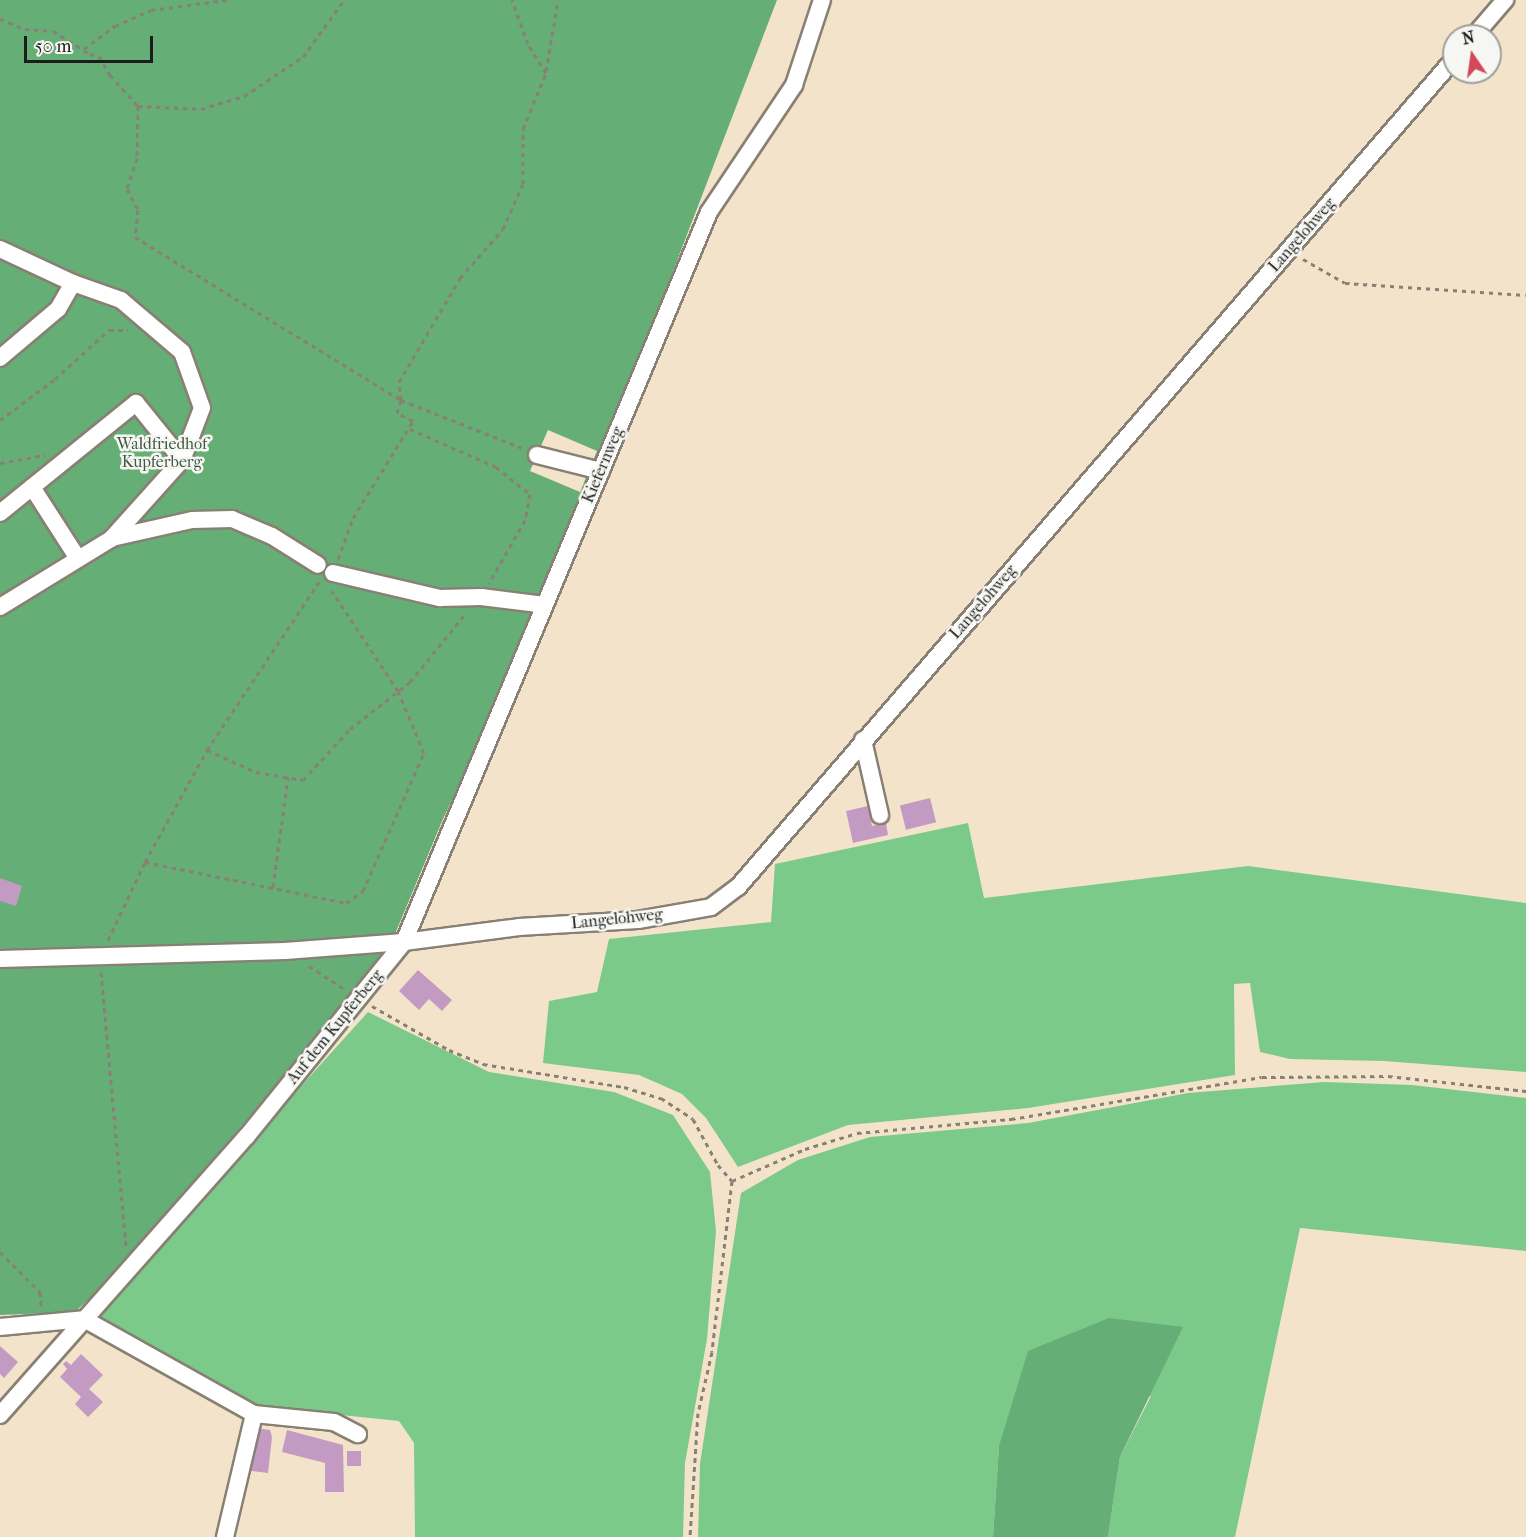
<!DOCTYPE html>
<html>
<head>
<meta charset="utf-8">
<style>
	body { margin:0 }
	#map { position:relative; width:1526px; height:1537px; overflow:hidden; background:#f4e3cb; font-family:"IM FELL French Canon",serif }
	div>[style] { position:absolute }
	.green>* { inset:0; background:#7cca8a }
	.forest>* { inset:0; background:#65ae76 }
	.building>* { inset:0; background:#c39ac2; transform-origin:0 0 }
	.path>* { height:3px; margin-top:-1.5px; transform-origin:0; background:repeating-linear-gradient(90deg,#888074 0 4.5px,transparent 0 9px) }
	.roads { filter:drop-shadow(2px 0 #888074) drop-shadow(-2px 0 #888074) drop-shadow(0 2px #888074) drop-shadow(0 -2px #888074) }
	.minor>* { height:16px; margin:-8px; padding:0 8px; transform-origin:8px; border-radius:8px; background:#fff }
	span { translate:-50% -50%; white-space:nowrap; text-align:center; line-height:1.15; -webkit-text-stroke:5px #f6f6f2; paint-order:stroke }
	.street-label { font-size:16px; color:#1c1c1c }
	.park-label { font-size:16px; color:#3e5942 }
	.north { position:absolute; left:1442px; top:24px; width:60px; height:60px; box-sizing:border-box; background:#f6f6f2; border:2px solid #9f9f9c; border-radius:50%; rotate:347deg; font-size:16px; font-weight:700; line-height:24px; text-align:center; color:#1c1c1c }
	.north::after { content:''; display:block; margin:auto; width:21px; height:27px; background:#d1495b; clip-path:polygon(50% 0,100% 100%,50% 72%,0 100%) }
	.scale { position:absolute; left:24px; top:36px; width:129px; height:27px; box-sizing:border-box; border:3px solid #1c1c1c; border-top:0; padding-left:8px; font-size:18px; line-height:21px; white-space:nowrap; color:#1c1c1c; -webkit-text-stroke:4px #f6f6f2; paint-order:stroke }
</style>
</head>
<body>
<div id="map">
	<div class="green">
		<i style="clip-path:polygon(968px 823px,984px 898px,1248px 866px,1526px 903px,1526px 1072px,1384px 1061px,1290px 1059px,1260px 1052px,1250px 983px,1234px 984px,1235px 1075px,1028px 1108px,848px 1125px,738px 1167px,706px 1118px,682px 1094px,639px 1075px,543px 1063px,549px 1001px,597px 992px,609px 939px,771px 922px,775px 864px)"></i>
		<i style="clip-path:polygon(368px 1012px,489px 1072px,614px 1092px,673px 1115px,710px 1172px,716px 1231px,707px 1339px,685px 1463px,683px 1537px,415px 1537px,414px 1443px,399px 1421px,253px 1406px,95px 1320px,97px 1312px)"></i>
		<i style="clip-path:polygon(1324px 1082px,1412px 1085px,1526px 1098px,1526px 1251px,1300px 1228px,1235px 1537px,1108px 1537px,1120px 1457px,1151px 1396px,999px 1446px,993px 1537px,698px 1537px,700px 1464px,741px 1193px,798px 1160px,870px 1137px,1028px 1123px,1188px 1093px)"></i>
	</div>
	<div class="forest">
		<i style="clip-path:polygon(evenodd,0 0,777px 0,545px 605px,443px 819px,385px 958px,114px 1275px,75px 1312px,0 1315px,0 0,548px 430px,597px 451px,580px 492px,530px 471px,548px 430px)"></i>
		<i style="clip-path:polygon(1109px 1318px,1183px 1327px,1120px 1457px,1108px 1537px,993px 1537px,999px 1446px,1028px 1351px)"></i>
	</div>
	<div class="building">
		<i style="left:930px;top:798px;width:25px;height:31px;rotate:76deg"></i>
		<i style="clip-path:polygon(868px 806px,872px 826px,886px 823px,888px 835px,853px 843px,846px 811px)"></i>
		<i style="clip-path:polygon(0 878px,22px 886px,16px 906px,0 901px)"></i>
		<i style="clip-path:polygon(418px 970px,452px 1000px,442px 1011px,429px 999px,419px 1010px,399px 991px)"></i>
		<i style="clip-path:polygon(0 1346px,18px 1362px,4px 1378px,0 1374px)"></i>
		<i style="clip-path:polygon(81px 1354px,103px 1375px,89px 1389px,103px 1402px,88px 1417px,75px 1404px,81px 1397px,60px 1377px,67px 1369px,63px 1364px,66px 1361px,71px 1365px)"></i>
		<i style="clip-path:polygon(256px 1428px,270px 1430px,272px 1437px,268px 1473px,251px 1471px)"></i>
		<i style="clip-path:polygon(287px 1430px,343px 1445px,344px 1492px,325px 1492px,325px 1463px,282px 1452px)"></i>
		<i style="left:361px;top:1451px;width:15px;height:14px;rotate:90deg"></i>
	</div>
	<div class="path">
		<i style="left:0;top:19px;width:27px;rotate:22deg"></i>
		<i style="left:25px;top:29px;width:28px;rotate:4deg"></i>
		<i style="left:53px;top:31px;width:44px;rotate:31.9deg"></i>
		<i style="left:90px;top:54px;width:9px;rotate:13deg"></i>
		<i style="left:99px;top:56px;width:22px;rotate:60deg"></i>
		<i style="left:110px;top:75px;width:42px;rotate:47.9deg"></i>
		<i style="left:138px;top:106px;width:52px;rotate:91.1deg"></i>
		<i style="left:137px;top:158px;width:33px;rotate:108deg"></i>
		<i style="left:127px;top:189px;width:24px;rotate:62deg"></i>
		<i style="left:138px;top:210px;width:27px;rotate:96deg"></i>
		<i style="left:135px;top:237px;width:312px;rotate:31.5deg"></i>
		<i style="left:401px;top:400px;width:130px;rotate:21.6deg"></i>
		<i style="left:84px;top:49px;width:39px;rotate:-37deg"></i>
		<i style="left:115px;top:26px;width:39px;rotate:-24deg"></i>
		<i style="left:151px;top:10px;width:76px;rotate:-7.6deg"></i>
		<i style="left:546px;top:71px;width:72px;rotate:-80.4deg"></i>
		<i style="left:138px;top:106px;width:63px;rotate:2.7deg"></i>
		<i style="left:201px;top:109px;width:45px;rotate:-16.8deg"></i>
		<i style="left:244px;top:96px;width:71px;rotate:-33.5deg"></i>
		<i style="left:303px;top:57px;width:70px;rotate:-54.3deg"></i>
		<i style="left:1303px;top:259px;width:48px;rotate:29.7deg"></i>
		<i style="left:1345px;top:283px;width:181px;rotate:3.8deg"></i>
		<i style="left:0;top:420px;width:69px;rotate:-36.7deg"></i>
		<i style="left:55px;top:379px;width:73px;rotate:-42.2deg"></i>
		<i style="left:109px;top:330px;width:19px"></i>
		<i style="left:410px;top:429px;width:94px;rotate:23.8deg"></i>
		<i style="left:496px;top:467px;width:43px;rotate:38.5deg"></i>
		<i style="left:530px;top:494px;width:26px;rotate:101deg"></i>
		<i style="left:525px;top:520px;width:73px;rotate:119.7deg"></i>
		<i style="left:0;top:463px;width:46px;rotate:-10.1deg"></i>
		<i style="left:338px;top:559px;width:44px;rotate:-69.9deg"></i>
		<i style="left:353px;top:518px;width:114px;rotate:-58.3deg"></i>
		<i style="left:413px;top:421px;width:18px;rotate:-153deg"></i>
		<i style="left:397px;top:413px;width:14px;rotate:-73deg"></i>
		<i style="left:401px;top:400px;width:18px;rotate:-96deg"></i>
		<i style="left:399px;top:382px;width:121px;rotate:-59.6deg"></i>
		<i style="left:460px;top:278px;width:65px;rotate:-48.7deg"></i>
		<i style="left:503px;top:229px;width:49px;rotate:-66deg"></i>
		<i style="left:523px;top:184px;width:55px;rotate:-90deg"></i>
		<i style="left:523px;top:129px;width:61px;rotate:-67.7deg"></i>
		<i style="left:546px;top:73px;width:34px;rotate:-122deg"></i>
		<i style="left:528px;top:44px;width:47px;rotate:-110deg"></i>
		<i style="left:207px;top:750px;width:54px;rotate:24.2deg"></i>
		<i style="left:256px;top:772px;width:48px;rotate:9.7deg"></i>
		<i style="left:303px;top:780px;width:69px;rotate:-47.3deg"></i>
		<i style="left:350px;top:729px;width:76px;rotate:-38.1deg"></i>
		<i style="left:410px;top:682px;width:87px;rotate:-51deg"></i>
		<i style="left:145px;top:862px;width:205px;rotate:11.5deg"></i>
		<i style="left:346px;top:903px;width:21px;rotate:-35deg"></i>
		<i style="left:363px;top:891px;width:151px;rotate:-66.2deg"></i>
		<i style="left:424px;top:753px;width:67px;rotate:-112.8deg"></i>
		<i style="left:398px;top:691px;width:120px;rotate:-123.4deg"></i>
		<i style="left:273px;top:887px;width:111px;rotate:-82.2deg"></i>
		<i style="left:108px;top:940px;width:86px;rotate:-64.6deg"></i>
		<i style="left:145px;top:862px;width:128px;rotate:-61deg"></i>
		<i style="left:207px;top:750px;width:202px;rotate:-56.3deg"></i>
		<i style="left:309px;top:966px;width:44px;rotate:33deg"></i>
		<i style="left:101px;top:972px;width:275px;rotate:84.8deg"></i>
		<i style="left:372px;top:1006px;width:89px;rotate:29.7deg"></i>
		<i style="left:449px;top:1050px;width:37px;rotate:22deg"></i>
		<i style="left:483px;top:1064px;width:143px;rotate:9.3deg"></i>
		<i style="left:624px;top:1087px;width:39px;rotate:17deg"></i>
		<i style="left:661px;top:1098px;width:38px;rotate:33deg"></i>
		<i style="left:693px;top:1119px;width:52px;rotate:61.5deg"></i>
		<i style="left:718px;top:1165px;width:21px;rotate:49deg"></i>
		<i style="left:732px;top:1181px;width:172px;rotate:96.7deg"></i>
		<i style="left:712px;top:1352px;width:63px;rotate:102.9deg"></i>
		<i style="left:698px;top:1413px;width:124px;rotate:93.7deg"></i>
		<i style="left:732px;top:1181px;width:80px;rotate:-23.7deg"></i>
		<i style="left:805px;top:1149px;width:54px;rotate:-17.1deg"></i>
		<i style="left:857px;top:1133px;width:155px;rotate:-5.2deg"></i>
		<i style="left:1011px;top:1119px;width:254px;rotate:-9.5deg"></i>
		<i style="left:1262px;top:1077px;width:126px;rotate:-0.5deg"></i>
		<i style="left:1388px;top:1076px;width:139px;rotate:6.2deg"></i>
		<i style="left:0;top:1252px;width:57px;rotate:45deg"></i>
		<i style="left:40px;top:1292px;width:14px;rotate:86deg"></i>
	</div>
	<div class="roads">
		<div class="minor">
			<i style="left:1474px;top:36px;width:48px;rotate:-49.3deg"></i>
			<i style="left:0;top:249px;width:81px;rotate:25deg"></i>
			<i style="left:73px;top:283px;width:51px;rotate:19.5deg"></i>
			<i style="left:121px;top:300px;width:80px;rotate:40.4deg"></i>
			<i style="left:182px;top:352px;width:59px;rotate:70.3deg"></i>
			<i style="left:202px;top:408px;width:56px;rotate:111deg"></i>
			<i style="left:182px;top:460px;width:106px;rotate:131.9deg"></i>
			<i style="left:111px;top:539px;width:130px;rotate:148.5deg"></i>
			<i style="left:0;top:358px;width:76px;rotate:-40.2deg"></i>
			<i style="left:58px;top:309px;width:30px;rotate:-60deg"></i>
			<i style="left:537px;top:455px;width:66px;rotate:14deg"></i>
			<i style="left:32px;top:487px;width:83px;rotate:57.3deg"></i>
			<i style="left:0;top:513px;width:175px;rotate:-39deg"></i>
			<i style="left:136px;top:403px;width:73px;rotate:51.1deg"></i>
			<i style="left:112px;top:538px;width:82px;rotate:-12.7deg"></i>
			<i style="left:192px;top:520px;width:40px;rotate:-1.4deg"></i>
			<i style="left:232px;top:519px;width:43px;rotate:23deg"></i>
			<i style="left:272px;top:536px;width:54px;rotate:32.2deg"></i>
			<i style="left:333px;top:573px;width:110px;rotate:13.2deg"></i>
			<i style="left:440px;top:598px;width:41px;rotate:-1.4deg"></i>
			<i style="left:481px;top:597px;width:64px;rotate:7.1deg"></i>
			<i style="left:863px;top:740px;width:77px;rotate:77.2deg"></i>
			<i style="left:0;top:959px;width:285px;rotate:-1.6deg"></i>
			<i style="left:285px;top:951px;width:119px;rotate:-4.3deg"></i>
			<i style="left:404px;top:942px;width:116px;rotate:-7.4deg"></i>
			<i style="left:519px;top:927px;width:119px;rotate:-3.4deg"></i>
			<i style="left:638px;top:920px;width:74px;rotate:-10.1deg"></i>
			<i style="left:711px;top:907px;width:34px;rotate:-37deg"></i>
			<i style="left:738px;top:887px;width:1095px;rotate:-49.15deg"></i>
			<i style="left:0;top:1327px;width:84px;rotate:-5.4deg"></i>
			<i style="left:84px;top:1319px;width:195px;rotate:29.2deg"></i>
			<i style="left:254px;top:1414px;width:80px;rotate:5.7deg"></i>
			<i style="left:334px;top:1422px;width:27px;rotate:27deg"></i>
			<i style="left:0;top:1415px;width:373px;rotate:-48.5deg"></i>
			<i style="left:247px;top:1136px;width:250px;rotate:-51deg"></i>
			<i style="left:404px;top:942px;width:791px;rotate:-67.32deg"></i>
			<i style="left:709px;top:212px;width:153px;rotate:-56.2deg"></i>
			<i style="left:794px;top:85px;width:89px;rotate:-71.8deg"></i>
			<i style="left:225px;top:1537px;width:126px;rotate:-76.7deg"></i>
		</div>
	</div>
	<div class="street-label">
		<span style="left:1302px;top:235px;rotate:-49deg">Langelohweg</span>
		<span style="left:603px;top:465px;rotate:-67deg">Kiefernweg</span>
		<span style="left:983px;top:602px;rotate:-49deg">Langelohweg</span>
		<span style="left:617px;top:919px;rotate:-6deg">Langelohweg</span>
		<span style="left:335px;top:1027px;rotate:-51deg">Auf dem Kupferberg</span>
	</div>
	<div class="park-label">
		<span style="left:162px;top:453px">Waldfriedhof<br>Kupferberg</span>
	</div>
	<div class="north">N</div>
	<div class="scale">50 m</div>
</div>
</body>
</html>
